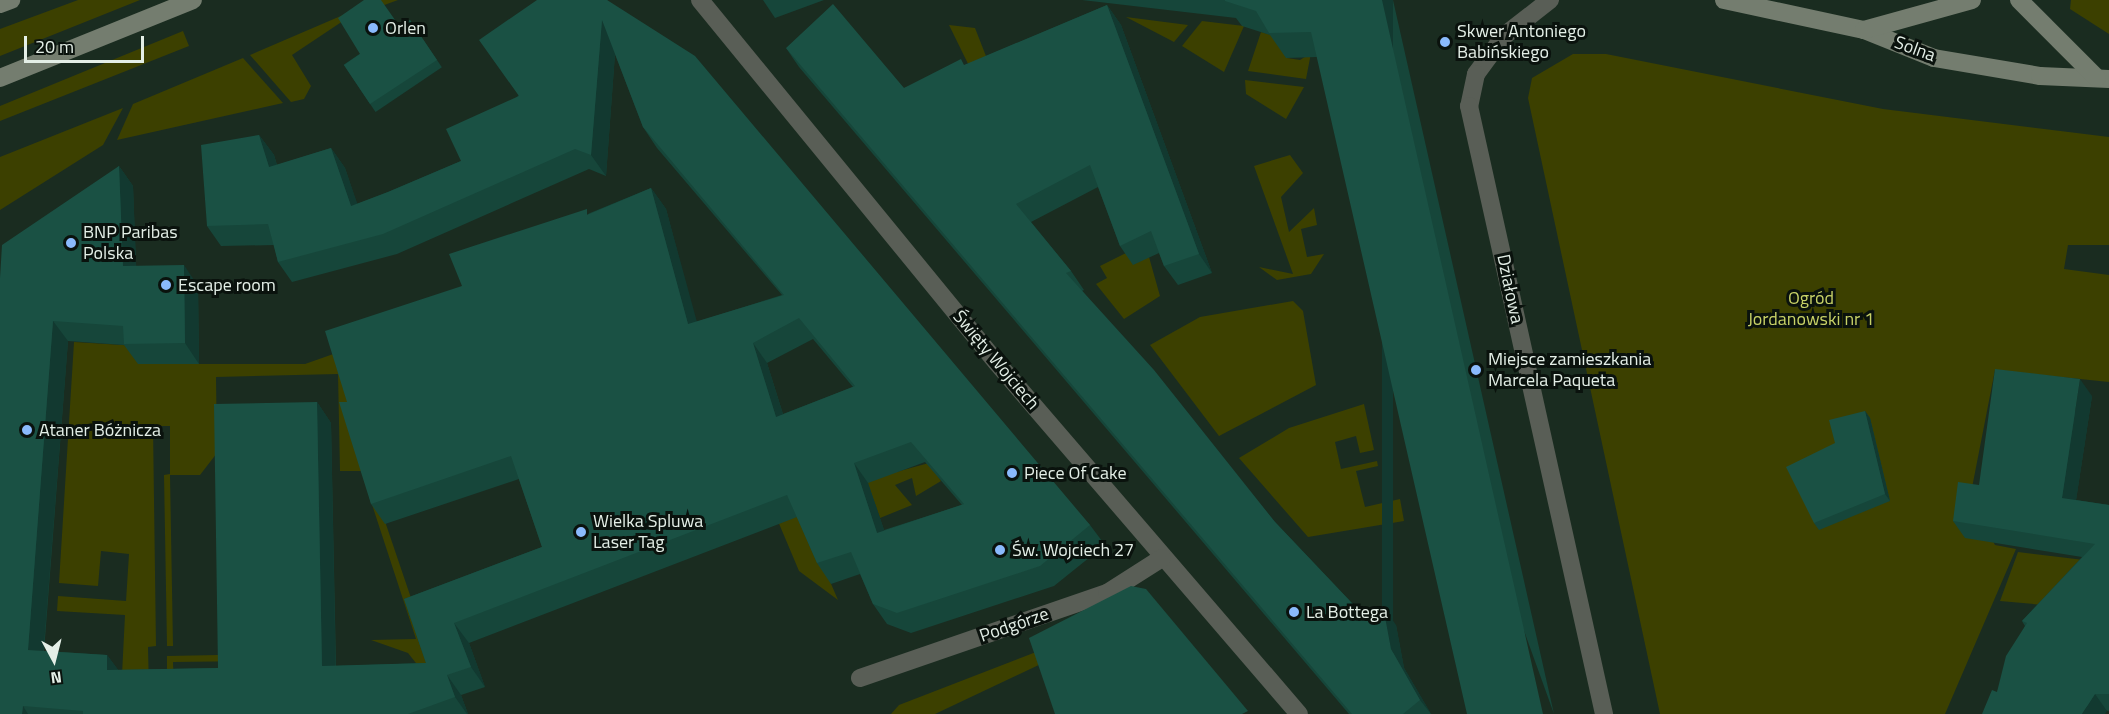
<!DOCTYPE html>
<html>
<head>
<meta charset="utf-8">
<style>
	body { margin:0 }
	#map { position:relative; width:2109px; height:714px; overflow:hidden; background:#1a2c20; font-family:"Titillium Web",sans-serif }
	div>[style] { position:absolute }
	.green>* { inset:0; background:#3c4000 }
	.street>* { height:18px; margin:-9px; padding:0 9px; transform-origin:9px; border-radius:9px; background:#595e56 }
	.secondary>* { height:18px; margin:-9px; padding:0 9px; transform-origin:9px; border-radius:9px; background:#747d6f }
	.wall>* { inset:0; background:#16463a; transform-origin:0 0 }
	.shaded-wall>* { inset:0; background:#123930; transform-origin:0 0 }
	.building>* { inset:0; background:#1a5144 }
	.dots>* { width:16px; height:16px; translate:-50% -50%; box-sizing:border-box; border:3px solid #0a120d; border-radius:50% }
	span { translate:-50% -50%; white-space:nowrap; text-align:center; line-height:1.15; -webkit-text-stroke:6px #0a120d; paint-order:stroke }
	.poi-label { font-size:18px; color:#e4efe7 }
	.left { translate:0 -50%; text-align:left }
	.street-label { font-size:18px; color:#e4efe7 }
	.park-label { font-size:18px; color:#c8d267 }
	.north { position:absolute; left:24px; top:630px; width:60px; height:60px; -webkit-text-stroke:4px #0a120d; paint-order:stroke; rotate:173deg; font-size:16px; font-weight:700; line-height:24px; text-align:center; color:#e4efe7 }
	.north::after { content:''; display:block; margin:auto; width:21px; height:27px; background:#e4efe7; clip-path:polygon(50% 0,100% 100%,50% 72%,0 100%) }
	.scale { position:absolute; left:24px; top:36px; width:120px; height:27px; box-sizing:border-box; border:3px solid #e4efe7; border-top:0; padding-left:8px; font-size:18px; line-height:21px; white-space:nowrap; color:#e4efe7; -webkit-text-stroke:4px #0a120d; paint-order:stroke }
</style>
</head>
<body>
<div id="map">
	<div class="green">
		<i style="clip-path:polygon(78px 0,140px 0,0 56px,0 29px)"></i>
		<i style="clip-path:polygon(378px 0,398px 0,346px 19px,292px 55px,311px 86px,304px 99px,291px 102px,250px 55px)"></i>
		<i style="clip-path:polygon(2109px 0,2109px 34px,2070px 9px,2071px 0)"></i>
		<i style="clip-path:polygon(1126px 17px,1188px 25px,1174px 42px)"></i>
		<i style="clip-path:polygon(1202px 21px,1244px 26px,1224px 72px,1182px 46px)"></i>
		<i style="clip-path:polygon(949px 25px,975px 28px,1009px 115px,975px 78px)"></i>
		<i style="clip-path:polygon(183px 31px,189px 46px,0 121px,0 106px)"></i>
		<i style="clip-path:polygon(1261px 32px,1278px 37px,1287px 58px,1300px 60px,1311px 53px,1306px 79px,1248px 71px)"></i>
		<i style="clip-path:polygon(1573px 54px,1606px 54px,1883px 109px,2109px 137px,2109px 245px,2068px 245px,2064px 269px,2109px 275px,2109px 382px,1995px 370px,1970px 498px,1995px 545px,2016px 549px,1945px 714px,1660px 714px,1528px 98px,1532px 78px)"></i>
		<i style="clip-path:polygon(243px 58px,283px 103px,117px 140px,133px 104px)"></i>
		<i style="clip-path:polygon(1245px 80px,1304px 87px,1286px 119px,1246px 94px)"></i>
		<i style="clip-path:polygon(123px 108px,103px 145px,0 210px,0 157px)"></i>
		<i style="clip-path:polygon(1290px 155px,1303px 173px,1281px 197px,1289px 232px,1314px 208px,1317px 225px,1301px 229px,1307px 257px,1324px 254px,1311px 274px,1277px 280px,1259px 267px,1293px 274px,1254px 166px)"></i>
		<i style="clip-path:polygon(1128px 252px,1149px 257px,1160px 296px,1124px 319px,1096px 284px,1107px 278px,1100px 266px)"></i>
		<i style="clip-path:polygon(1293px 301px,1303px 311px,1316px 385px,1219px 436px,1150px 345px,1200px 317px)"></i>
		<i style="clip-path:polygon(74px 342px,138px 346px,138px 364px,305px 364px,339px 352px,374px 489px,446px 701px,408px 653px,371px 640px,416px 639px,361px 471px,340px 471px,338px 374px,216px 377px,217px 453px,200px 475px,170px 475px,173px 646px,167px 646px,164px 475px,170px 474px,170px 426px,153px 426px,156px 646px,148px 647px,149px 690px,120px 714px,125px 615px,57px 611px,58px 596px,126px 601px,129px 554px,101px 551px,98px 586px,59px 583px)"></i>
		<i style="clip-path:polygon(1364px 404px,1374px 450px,1360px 453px,1356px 436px,1335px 442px,1341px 469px,1377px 461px,1378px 466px,1356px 471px,1365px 507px,1400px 499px,1404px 521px,1308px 537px,1239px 458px,1289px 428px)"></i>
		<i style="clip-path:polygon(882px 440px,896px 472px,929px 463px,941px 481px,916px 496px,912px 478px,895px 485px,912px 505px,880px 518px,864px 473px,795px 500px,838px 600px,799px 571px,764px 488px)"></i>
		<i style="clip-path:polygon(2018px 552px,2109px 563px,2109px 611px,2000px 601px)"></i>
		<i style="clip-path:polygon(1049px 647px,1045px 662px,935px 714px,891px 714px,899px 705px)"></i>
		<i style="clip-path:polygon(266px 654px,266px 661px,173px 662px,174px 689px,167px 689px,167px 656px)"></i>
	</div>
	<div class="street">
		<i style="left:700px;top:0;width:469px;rotate:50.7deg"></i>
		<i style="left:997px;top:363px;width:463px;rotate:49.3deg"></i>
		<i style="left:1550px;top:0;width:58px;rotate:142deg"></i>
		<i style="left:1504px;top:36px;width:47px;rotate:126.4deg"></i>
		<i style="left:1476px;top:74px;width:33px;rotate:102deg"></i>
		<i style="left:1469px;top:106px;width:623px;rotate:77.48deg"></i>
		<i style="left:860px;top:678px;width:261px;rotate:-19deg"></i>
		<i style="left:1107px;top:593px;width:65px;rotate:-32.5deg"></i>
	</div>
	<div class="secondary">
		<i style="left:1724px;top:0;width:143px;rotate:12.1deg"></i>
		<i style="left:1864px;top:30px;width:75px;rotate:21.8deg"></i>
		<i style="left:1934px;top:58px;width:108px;rotate:9.6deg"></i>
		<i style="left:2040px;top:76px;width:69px;rotate:2.5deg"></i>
		<i style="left:2019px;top:0;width:110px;rotate:45deg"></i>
		<i style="left:0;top:4px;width:12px;rotate:-20deg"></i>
		<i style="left:1864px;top:30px;width:112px;rotate:-15.5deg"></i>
		<i style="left:0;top:78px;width:208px;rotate:-22deg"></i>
	</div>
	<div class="wall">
		<i style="clip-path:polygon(evenodd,607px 0,1090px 525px,1105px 545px,1054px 586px,911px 633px,887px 624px,873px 604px,860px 574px,831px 584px,817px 563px,797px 517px,469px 643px,485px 687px,461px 695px,468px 714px,0 714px,0 278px,119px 166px,133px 186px,136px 266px,198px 286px,199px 364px,138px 364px,124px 345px,68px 341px,44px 651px,107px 655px,118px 670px,218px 668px,317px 402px,331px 423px,336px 666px,426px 663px,404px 599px,542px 547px,519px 479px,385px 524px,371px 504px,347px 402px,462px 286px,590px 213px,651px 188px,666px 209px,696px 322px,782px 295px,657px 148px,643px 127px,615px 54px,606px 176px,589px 169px,397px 254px,292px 282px,278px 262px,274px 245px,221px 246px,207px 226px,259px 135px,274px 155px,277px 165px,331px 148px,345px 168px,357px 204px,388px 192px,461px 161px,518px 96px,607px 0,813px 339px,853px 387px,783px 414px,767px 363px,813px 339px,607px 0,925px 462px,962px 505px,884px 530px,868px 483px,925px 462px)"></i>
		<i style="clip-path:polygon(763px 0,824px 0,775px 18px)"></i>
		<i style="clip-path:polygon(1082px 0,1393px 0,1554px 714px,1317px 57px,1286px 58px,1270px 35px,1242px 26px,1236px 18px)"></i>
		<i style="clip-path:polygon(1107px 5px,1121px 25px,1212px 273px,1178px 285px,1164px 266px,1159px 253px,1133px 265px,1120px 246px,1098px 187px,1031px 222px,1071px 271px,1084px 290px,1082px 291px,1275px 522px,1368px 620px,1396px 625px,1404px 668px,1431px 714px,1349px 714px,799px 67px,786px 48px,904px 88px,965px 65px)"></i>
		<i style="left:410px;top:20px;width:57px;height:80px;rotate:56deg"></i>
		<i style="clip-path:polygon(2092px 396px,2076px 500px,2109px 505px,2109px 711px,1997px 692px,2025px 626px,2022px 621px,2082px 557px,1965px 538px,1953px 521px)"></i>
		<i style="clip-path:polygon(1865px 411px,1870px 418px,1890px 501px,1819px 530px,1814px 523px,1835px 443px)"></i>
	</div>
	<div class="shaded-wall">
		<i style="left:1382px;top:0;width:11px;height:732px"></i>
		<i style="clip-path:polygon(1107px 5px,1121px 25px,1212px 273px,1199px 254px)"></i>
		<i style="clip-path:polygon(602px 20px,616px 40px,606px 176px,591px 155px)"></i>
		<i style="clip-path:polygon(259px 135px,274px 155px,283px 187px,269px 167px)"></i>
		<i style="clip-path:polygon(331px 148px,345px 168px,365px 226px,351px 206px)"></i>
		<i style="clip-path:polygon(119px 166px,133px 186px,137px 286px,123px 266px)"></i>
		<i style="clip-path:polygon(651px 188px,666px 209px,703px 344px,688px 324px)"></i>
		<i style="clip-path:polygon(184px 265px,198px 286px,199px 364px,185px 343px)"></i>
		<i style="clip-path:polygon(53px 321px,68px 341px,42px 670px,28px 650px)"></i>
		<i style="clip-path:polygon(753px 343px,767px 363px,790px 437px,776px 417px)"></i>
		<i style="clip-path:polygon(2080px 379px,2092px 396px,2074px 514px,2062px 498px)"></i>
		<i style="clip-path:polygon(317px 402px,331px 423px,336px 686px,322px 666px)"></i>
		<i style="clip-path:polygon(1865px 411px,1870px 418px,1890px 501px,1885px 494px)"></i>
		<i style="clip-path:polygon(854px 463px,868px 483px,892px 553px,877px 533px)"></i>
		<i style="clip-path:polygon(1383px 606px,1396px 625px,1404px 668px,1431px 714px,1420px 700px,1391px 649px)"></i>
		<i style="clip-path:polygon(454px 623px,469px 643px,485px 687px,471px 667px)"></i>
		<i style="clip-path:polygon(107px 655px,122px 675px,107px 670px)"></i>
		<i style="clip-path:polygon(447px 675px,461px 695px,468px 714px,467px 714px,455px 697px)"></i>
		<i style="clip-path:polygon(2095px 694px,2107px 711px,2105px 714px,2082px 714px)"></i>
		<i style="clip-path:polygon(23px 706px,28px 714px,22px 714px)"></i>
	</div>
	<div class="building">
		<i style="clip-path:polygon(364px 0,381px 0,400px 27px,410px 20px,437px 60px,370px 104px,344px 65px,360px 54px,338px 18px)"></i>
		<i style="clip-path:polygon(evenodd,537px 0,607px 0,695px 56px,1090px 525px,1040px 566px,897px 613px,873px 604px,851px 552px,817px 563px,787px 495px,454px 623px,471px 667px,447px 675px,455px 697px,408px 714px,83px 714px,83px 711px,23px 706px,22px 714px,0 714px,0 278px,2px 245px,119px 166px,123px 266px,184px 265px,185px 343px,124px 344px,123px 326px,53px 321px,28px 650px,107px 655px,107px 670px,218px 668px,214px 404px,317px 402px,322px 666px,426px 663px,404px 599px,542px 547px,511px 456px,371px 504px,339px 402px,347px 402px,325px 331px,462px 286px,449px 254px,587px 209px,587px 215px,651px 188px,688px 324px,784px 295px,643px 127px,602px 20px,591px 155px,575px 149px,383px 234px,278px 262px,268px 224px,207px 226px,201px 145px,259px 135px,269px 167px,331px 148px,351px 206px,388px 192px,461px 161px,446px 129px,519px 96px,479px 40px,537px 0,799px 318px,855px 386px,776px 417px,753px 343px,799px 318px,537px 0,911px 442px,964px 504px,877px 533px,854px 463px,911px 442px)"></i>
		<i style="clip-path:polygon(1225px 0,1382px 0,1543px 714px,1467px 714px,1311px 32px,1269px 33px,1256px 11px,1225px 1px)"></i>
		<i style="clip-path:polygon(833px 4px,904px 88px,961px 59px,964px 65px,1107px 5px,1199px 254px,1164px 266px,1151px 231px,1120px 246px,1090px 165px,1016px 204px,1071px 271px,1066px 273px,1154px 370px,1275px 522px,1368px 620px,1383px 606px,1391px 649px,1420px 700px,1403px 714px,1352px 714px,786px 48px)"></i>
		<i style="clip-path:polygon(1995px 369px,2080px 379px,2062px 498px,2109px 505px,2109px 694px,2095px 694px,2082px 714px,1982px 714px,1992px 690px,1997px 692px,2006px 656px,2027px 623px,2022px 621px,2095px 544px,1953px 521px,1958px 482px,1979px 485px)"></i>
		<i style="clip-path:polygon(1865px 411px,1885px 494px,1814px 523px,1786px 467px,1835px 443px,1829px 420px)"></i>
		<i style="clip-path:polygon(1131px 586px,1146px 589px,1248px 711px,1242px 714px,1055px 714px,1029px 638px)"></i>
	</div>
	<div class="dots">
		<i style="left:373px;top:28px;background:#8abafc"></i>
		<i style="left:1445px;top:42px;background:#8abafc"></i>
		<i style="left:71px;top:243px;background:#8abafc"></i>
		<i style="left:166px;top:285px;background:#8abafc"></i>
		<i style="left:1476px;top:370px;background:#8abafc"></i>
		<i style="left:27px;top:430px;background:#8abafc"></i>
		<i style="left:1012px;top:473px;background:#8abafc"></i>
		<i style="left:581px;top:532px;background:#8abafc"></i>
		<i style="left:1000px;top:550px;background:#8abafc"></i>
		<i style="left:1294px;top:612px;background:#8abafc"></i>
	</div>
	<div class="poi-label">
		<span class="left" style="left:385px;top:28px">Orlen</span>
		<span class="left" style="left:1457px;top:42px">Skwer Antoniego<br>Babińskiego</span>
		<span class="left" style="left:83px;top:243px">BNP Paribas<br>Polska</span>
		<span class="left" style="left:178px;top:285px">Escape room</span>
		<span class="left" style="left:1488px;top:370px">Miejsce zamieszkania<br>Marcela Paqueta</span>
		<span class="left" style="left:39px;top:430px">Ataner Bóżnicza</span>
		<span class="left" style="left:1024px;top:473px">Piece Of Cake</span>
		<span class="left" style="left:593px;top:532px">Wielka Spluwa<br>Laser Tag</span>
		<span class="left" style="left:1012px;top:550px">Św. Wojciech 27</span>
		<span class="left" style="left:1306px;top:612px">La Bottega</span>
	</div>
	<div class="street-label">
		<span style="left:1915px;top:49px;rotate:20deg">Solna</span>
		<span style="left:1510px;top:289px;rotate:78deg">Działowa</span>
		<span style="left:996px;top:360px;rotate:50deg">Święty Wojciech</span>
		<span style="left:1014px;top:625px;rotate:-19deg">Podgórze</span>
	</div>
	<div class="park-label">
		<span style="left:1811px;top:309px">Ogród<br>Jordanowski nr 1</span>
	</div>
	<div class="north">N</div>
	<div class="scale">20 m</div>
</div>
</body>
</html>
